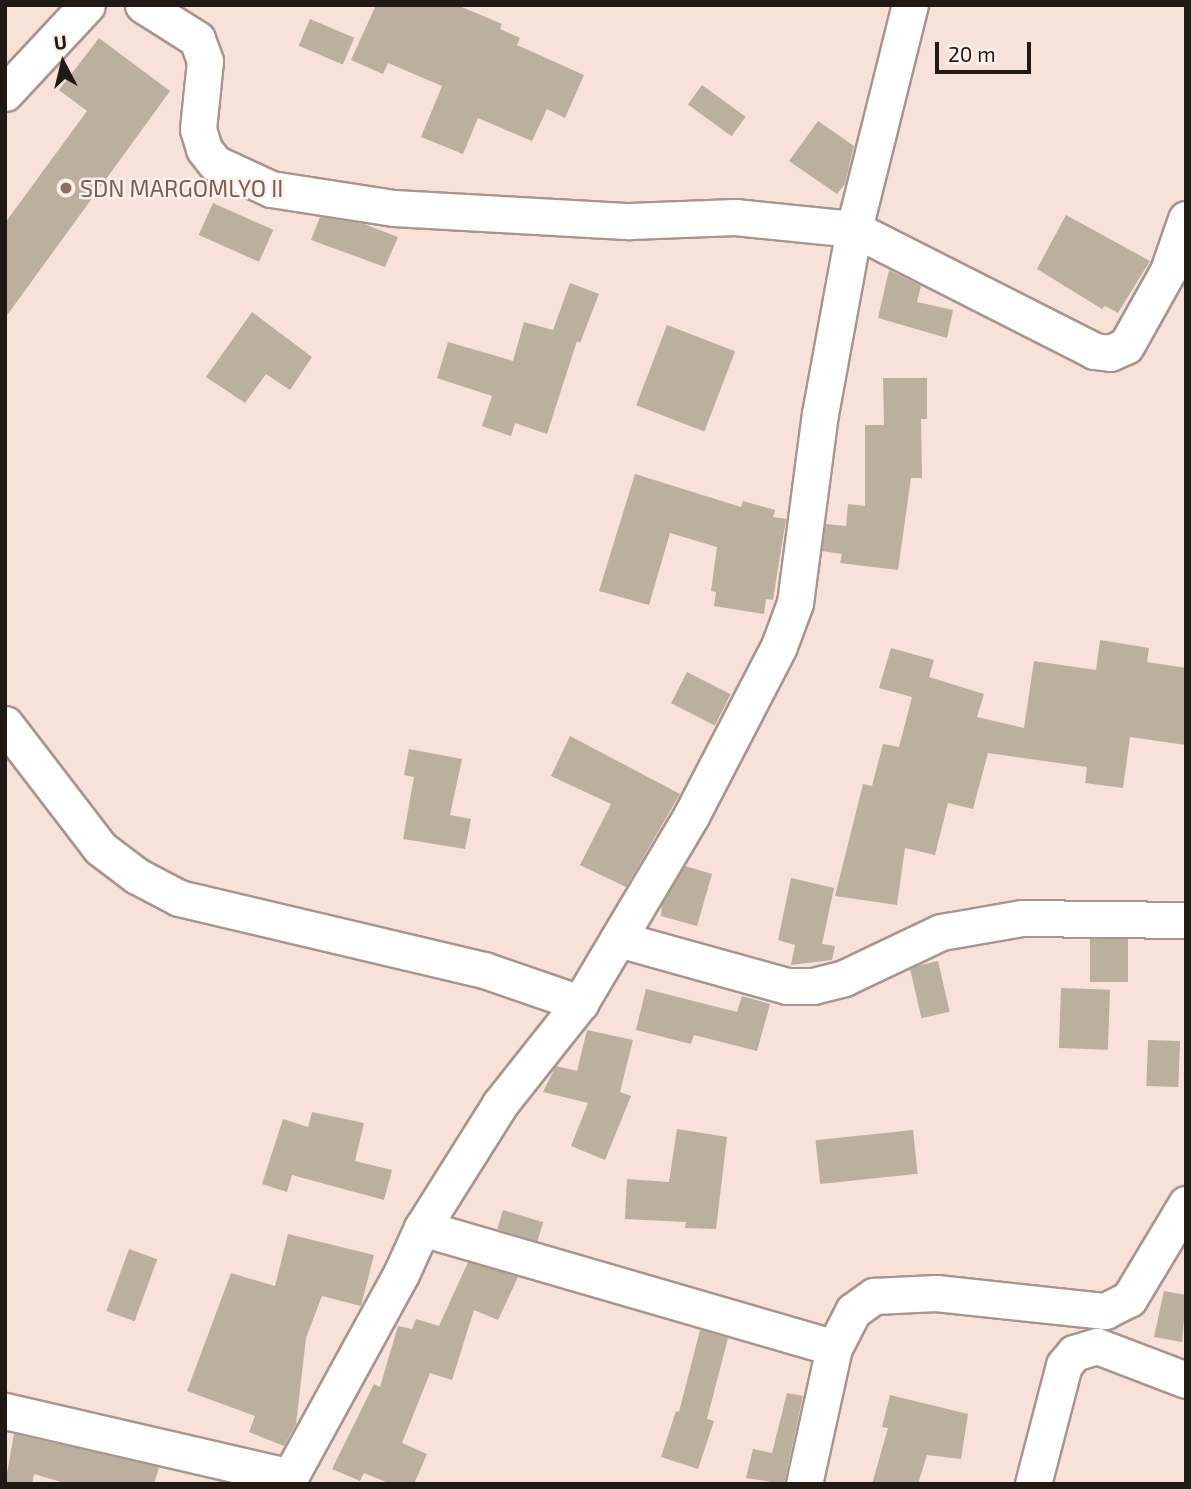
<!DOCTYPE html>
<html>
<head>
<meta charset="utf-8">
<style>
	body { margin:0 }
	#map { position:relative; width:1191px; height:1489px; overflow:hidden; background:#f7e1d9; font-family:"Exo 2",sans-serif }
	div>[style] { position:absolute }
	.building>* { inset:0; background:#bbaf9e; transform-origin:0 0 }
	.roads { filter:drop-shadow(2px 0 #a9958d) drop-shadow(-2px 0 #a9958d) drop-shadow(0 2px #a9958d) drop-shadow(0 -2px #a9958d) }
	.minor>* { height:35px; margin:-17.5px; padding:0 17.5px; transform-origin:17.5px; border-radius:17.5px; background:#fff }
	.dots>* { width:19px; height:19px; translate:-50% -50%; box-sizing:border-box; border:4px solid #fef0eb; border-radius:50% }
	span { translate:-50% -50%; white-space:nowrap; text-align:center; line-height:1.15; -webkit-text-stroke:5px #fef0eb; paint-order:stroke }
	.education-label { font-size:23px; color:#785e54 }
	.left { translate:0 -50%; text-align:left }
	.frame { position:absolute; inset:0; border:7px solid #201916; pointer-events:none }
	.north { position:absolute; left:28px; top:28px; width:70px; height:70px; -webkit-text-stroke:5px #fef0eb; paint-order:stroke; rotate:353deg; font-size:19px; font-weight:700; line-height:28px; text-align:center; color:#201916 }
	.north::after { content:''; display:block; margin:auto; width:24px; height:32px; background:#201916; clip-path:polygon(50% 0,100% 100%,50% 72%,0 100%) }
	.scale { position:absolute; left:935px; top:42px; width:96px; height:32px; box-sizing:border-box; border:4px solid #201916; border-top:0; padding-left:9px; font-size:21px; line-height:24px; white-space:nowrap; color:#201916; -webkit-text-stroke:5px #fef0eb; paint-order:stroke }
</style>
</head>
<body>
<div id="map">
	<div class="building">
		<i style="clip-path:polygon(376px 5px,457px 5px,502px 24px,500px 29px,520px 38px,517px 45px,584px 75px,565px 118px,547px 109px,532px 141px,478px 118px,463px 154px,421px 137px,442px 86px,388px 63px,383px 74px,351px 60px)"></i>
		<i style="left:310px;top:19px;width:48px;height:29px;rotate:23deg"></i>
		<i style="clip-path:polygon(99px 38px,170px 91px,5px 318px,5px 223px,87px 111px,59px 90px)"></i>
		<i style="left:702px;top:85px;width:54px;height:24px;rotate:36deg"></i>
		<i style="clip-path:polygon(818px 121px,854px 146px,845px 184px,837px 194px,789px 161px)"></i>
		<i style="left:213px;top:203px;width:66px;height:35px;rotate:24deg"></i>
		<i style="clip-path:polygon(1066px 215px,1150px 261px,1118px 313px,1105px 306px,1102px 309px,1037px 269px)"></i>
		<i style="clip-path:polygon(320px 217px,364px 224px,398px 237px,385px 267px,311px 240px)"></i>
		<i style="clip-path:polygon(889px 270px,921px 286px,917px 302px,953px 310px,947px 338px,878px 318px)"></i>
		<i style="clip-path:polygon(570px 283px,599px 294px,580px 343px,577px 341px,547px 434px,515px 423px,511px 436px,482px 426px,492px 396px,437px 378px,448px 342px,513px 361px,524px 322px,553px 330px)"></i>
		<i style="clip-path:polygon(252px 312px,312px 357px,290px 390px,266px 374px,245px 403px,206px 377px)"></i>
		<i style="left:667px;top:325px;width:73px;height:86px;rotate:21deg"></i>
		<i style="clip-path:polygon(883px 378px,927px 378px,927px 419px,921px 419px,922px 478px,911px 478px,898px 570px,840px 563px,842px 554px,822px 551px,826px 524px,846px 526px,848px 504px,865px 506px,865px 425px,884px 425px)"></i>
		<i style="clip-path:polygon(635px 474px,741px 507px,743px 501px,775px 510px,773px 517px,786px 519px,773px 600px,766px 599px,764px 614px,714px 606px,716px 592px,711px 591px,717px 547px,670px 533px,649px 605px,599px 591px)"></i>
		<i style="clip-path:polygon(1100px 640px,1149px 648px,1147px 662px,1186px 668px,1186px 745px,1130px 737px,1123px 788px,1085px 783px,1087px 767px,988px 753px,973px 809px,948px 803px,935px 855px,905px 848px,897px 905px,835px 896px,863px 784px,872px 786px,883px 744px,899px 747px,912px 697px,879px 688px,891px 648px,934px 660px,929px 677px,984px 694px,977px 717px,1024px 728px,1034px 661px,1096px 670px)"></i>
		<i style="left:687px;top:672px;width:49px;height:35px;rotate:27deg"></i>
		<i style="clip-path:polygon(570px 736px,680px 794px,626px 887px,580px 865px,611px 804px,551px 776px)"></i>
		<i style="clip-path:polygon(409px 749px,462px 759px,450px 815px,471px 819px,465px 849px,403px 839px,414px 777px,404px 775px)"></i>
		<i style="clip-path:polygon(685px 866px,712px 874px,697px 926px,661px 916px,662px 904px)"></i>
		<i style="clip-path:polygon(791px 878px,834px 888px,822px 944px,835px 946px,832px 960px,791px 965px,795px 945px,778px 940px)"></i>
		<i style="left:1090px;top:939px;width:38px;height:43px"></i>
		<i style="left:938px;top:961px;width:52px;height:29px;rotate:77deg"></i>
		<i style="left:1061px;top:988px;width:49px;height:60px;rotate:2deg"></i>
		<i style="clip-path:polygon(646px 989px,737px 1012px,742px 996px,770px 1004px,757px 1051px,694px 1035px,691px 1044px,636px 1030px)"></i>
		<i style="clip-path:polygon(587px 1030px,633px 1040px,620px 1092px,631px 1096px,605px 1160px,571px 1146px,588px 1103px,543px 1092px,556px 1066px,577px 1071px)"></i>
		<i style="left:1148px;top:1040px;width:32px;height:46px;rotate:2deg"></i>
		<i style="clip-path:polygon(312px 1112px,364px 1123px,355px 1161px,392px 1170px,384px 1200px,292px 1175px,287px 1192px,262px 1184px,283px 1119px,308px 1127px)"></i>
		<i style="clip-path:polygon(677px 1129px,727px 1137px,716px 1229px,685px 1228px,686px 1222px,625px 1219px,627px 1179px,669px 1182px)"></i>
		<i style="left:913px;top:1130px;width:44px;height:98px;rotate:84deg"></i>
		<i style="left:503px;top:1210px;width:42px;height:20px;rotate:17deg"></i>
		<i style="clip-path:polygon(288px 1234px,374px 1255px,361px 1306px,322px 1296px,306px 1338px,296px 1424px,284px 1446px,249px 1432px,255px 1416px,187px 1391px,231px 1273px,275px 1286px)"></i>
		<i style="left:129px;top:1249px;width:30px;height:66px;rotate:20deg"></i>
		<i style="clip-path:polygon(468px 1262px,518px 1277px,498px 1320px,474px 1310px,452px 1380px,430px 1373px,402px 1443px,427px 1454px,414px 1484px,391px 1484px,364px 1473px,360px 1481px,332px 1469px,374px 1384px,380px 1387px,398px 1326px,412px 1329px,416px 1319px,439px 1326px)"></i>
		<i style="clip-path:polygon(1164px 1291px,1186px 1295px,1182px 1342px,1154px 1337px)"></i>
		<i style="clip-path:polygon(700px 1330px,728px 1338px,707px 1419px,714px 1421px,698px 1469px,661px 1457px,676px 1411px,679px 1412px)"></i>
		<i style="clip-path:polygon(787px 1393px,803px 1396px,784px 1484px,746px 1478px,753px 1449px,772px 1453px)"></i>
		<i style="clip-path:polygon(890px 1395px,968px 1414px,961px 1459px,927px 1455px,918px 1484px,872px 1484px,888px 1428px,882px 1427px)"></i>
		<i style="clip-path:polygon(14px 1434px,159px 1467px,154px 1484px,68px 1484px,34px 1474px,32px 1484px,5px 1484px)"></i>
	</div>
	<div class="roads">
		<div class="minor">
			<i style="left:143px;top:5px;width:64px;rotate:32.2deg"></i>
			<i style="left:197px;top:39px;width:23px;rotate:70deg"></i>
			<i style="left:205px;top:61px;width:68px;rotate:95.9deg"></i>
			<i style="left:198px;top:129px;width:21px;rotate:73deg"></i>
			<i style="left:204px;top:149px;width:18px;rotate:52deg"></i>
			<i style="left:215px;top:163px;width:62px;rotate:24.9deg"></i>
			<i style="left:271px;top:189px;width:124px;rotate:8.8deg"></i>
			<i style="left:394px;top:208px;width:236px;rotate:3.2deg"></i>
			<i style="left:630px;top:221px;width:105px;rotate:-2.2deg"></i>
			<i style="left:735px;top:217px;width:120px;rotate:5.8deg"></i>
			<i style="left:854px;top:229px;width:269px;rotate:26.9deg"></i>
			<i style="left:1094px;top:351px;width:16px;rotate:7deg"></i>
			<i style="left:1110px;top:353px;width:17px;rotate:-24deg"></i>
			<i style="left:1126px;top:346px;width:86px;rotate:-60.8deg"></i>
			<i style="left:1168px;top:271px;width:55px;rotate:-70.9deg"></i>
			<i style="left:5px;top:93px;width:120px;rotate:-47deg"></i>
			<i style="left:5px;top:724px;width:156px;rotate:52.5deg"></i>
			<i style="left:100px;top:848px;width:46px;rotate:37.1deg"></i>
			<i style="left:137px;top:876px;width:47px;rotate:27.6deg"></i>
			<i style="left:179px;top:898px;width:313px;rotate:13.3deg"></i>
			<i style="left:484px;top:970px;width:102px;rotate:19deg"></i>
			<i style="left:618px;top:939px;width:175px;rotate:15.5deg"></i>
			<i style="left:787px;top:986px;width:26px"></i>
			<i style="left:813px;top:986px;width:32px;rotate:-14deg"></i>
			<i style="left:844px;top:978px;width:107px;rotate:-25.4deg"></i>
			<i style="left:941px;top:932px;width:82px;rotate:-9.8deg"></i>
			<i style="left:1022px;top:918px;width:164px;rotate:0.7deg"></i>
			<i style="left:422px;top:1228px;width:429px;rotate:16.2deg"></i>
			<i style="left:5px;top:1411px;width:293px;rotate:13deg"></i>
			<i style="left:286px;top:1484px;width:239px;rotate:-61.3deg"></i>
			<i style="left:401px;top:1274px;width:51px;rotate:-65.5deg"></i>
			<i style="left:422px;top:1228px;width:146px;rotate:-57.8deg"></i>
			<i style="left:500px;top:1104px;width:129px;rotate:-51.6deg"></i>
			<i style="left:580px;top:1003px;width:217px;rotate:-59.3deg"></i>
			<i style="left:691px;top:816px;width:191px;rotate:-62.6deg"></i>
			<i style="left:779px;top:646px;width:46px;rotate:-69.6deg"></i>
			<i style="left:795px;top:603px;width:191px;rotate:-82.5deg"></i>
			<i style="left:820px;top:414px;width:188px;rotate:-79.6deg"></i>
			<i style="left:854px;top:229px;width:231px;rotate:-76deg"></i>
			<i style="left:804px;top:1484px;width:139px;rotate:-77.6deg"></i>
			<i style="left:834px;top:1348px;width:42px;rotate:-62.8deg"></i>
			<i style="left:853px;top:1311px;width:26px;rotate:-36deg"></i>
			<i style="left:874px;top:1296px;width:62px;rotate:-2.8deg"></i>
			<i style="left:936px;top:1293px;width:170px;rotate:6.1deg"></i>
			<i style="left:1105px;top:1311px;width:27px;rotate:-27deg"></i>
			<i style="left:1129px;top:1299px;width:111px;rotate:-59deg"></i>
			<i style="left:1033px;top:1484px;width:123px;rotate:-75.4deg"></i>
			<i style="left:1064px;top:1365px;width:16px;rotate:-50deg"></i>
			<i style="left:1074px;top:1353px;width:24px;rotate:-17deg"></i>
			<i style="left:1097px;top:1346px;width:95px;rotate:20.9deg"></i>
		</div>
	</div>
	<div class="dots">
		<i style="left:66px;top:188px;background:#8d6e63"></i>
	</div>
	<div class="education-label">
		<span class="left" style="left:80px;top:188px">SDN MARGOMLYO II</span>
	</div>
	<div class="frame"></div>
	<div class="north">U</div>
	<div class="scale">20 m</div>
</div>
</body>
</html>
